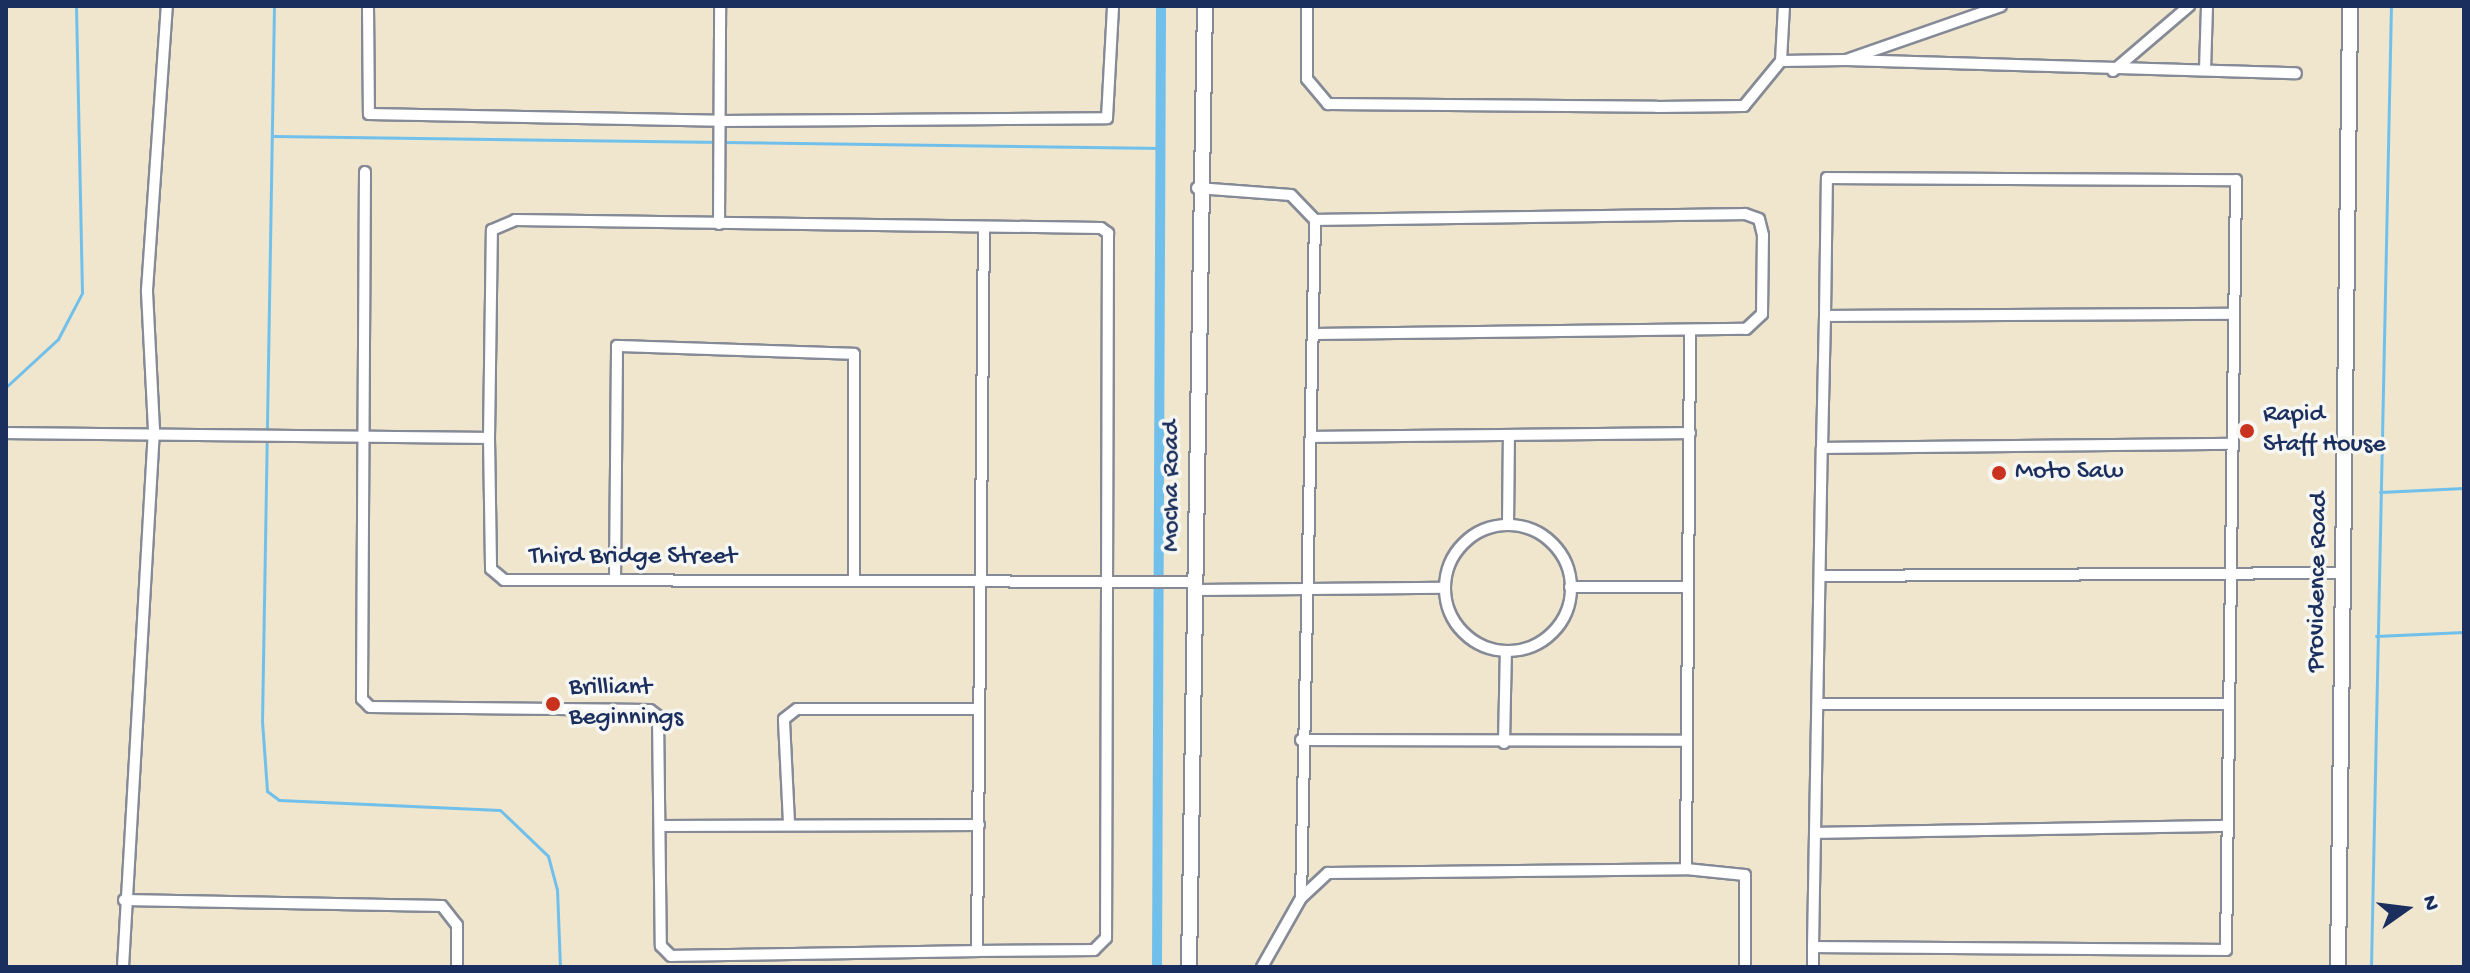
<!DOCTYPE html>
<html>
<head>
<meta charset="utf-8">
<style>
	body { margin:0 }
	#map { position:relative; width:2470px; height:973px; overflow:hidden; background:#efe6cd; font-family:"Gochi Hand",sans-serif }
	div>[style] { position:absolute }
	.stream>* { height:3px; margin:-1.5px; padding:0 1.5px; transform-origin:1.5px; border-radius:1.5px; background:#71c0ec }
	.canal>* { height:10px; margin:-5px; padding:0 5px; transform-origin:5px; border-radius:5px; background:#71c0ec }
	.roads { filter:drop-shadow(2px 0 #858a96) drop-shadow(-2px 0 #858a96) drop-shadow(0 2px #858a96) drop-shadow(0 -2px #858a96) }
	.street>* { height:10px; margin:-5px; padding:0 5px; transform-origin:5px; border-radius:5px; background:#fff }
	.street>.ring { margin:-5px; padding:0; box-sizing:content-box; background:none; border:10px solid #fff; border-radius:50% }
	.secondary>* { height:14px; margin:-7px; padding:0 7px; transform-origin:7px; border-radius:7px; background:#fff }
	.dots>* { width:22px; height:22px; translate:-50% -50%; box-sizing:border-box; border:4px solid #f6f6f2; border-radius:50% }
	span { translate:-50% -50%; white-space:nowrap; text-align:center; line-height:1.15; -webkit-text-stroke:7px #f6f6f2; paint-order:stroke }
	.poi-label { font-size:26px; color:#1b2f5e }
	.left { translate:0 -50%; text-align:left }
	.street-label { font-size:26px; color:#1b2f5e }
	.frame { position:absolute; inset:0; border:8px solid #1b2f5e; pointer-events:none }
	.north { position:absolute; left:2366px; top:869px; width:80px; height:80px; -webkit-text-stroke:6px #f6f6f2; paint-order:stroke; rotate:76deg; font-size:22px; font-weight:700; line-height:32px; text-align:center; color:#1b2f5e }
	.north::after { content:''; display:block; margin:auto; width:28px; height:36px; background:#1b2f5e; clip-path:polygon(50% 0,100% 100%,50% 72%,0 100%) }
</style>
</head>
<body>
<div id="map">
	<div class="stream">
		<i style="left:274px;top:6px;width:715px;rotate:90.96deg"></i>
		<i style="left:262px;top:721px;width:70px;rotate:85.9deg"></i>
		<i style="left:267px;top:791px;width:15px;rotate:37deg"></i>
		<i style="left:279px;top:800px;width:221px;rotate:2.6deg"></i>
		<i style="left:500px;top:810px;width:66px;rotate:43.8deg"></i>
		<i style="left:548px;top:856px;width:34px;rotate:75deg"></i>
		<i style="left:557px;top:889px;width:78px;rotate:87.8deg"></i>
		<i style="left:274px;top:136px;width:888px;rotate:0.77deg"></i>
		<i style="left:6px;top:387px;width:71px;rotate:-42.7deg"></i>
		<i style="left:58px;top:339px;width:52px;rotate:-62.4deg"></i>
		<i style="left:82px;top:293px;width:287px;rotate:-91.2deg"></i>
		<i style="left:2380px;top:492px;width:84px;rotate:-2.7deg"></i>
		<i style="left:2376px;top:636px;width:88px;rotate:-2.6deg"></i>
		<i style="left:2371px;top:967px;width:961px;rotate:-88.81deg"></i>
	</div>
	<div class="canal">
		<i style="left:1157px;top:967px;width:961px;rotate:-89.76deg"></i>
	</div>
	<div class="roads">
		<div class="street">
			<i style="left:368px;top:6px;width:108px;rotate:89.5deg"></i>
			<i style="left:369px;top:114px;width:351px;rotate:1.1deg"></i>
			<i style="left:720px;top:121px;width:387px;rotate:-0.4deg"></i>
			<i style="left:1107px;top:118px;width:112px;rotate:-86.9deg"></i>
			<i style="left:1307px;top:6px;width:73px;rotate:90deg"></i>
			<i style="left:1307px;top:79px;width:33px;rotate:50deg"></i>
			<i style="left:1328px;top:104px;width:329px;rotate:0.5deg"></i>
			<i style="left:1657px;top:107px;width:87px;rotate:-0.7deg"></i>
			<i style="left:1744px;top:106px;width:58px;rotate:-50.6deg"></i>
			<i style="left:1781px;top:61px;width:55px;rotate:-86.9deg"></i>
			<i style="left:1846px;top:60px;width:450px;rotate:1.7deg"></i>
			<i style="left:1781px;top:61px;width:65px;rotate:-0.9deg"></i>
			<i style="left:1846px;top:60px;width:164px;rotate:-19.2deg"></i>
			<i style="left:2205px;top:70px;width:64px;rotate:-88.2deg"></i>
			<i style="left:2113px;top:71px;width:100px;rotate:-40.5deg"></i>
			<i style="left:365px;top:172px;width:527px;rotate:90.33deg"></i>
			<i style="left:362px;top:699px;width:11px;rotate:45deg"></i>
			<i style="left:370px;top:707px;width:280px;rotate:0.6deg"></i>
			<i style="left:650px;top:710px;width:10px;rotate:37deg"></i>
			<i style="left:658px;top:716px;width:230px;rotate:89.3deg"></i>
			<i style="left:661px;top:946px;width:14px;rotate:45deg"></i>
			<i style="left:671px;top:956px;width:306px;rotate:-0.9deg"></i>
			<i style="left:1197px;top:188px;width:94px;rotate:4.3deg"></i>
			<i style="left:1291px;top:195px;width:35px;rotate:46deg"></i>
			<i style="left:1315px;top:220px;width:678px;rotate:91.18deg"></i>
			<i style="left:719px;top:224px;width:218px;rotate:-89.7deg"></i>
			<i style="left:1825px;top:316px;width:409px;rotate:-0.3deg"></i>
			<i style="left:1314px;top:334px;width:432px;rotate:-0.7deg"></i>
			<i style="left:1746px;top:329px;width:22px;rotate:-43deg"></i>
			<i style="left:1762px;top:314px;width:79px;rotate:-89.3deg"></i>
			<i style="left:1763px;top:235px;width:16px;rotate:-104deg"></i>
			<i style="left:1759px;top:219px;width:15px;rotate:-160deg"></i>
			<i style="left:1745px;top:214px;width:430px;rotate:179.2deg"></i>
			<i style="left:6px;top:433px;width:483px;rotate:0.6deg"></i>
			<i style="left:489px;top:438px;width:131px;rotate:89.1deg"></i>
			<i style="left:491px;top:569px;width:17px;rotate:40deg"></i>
			<i style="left:504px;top:580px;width:693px;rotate:0.17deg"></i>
			<i style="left:1311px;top:437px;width:379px;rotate:-0.6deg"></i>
			<i style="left:489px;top:438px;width:208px;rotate:-89.2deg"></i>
			<i style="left:492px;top:230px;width:25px;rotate:-23deg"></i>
			<i style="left:515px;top:220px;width:586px;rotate:0.78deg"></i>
			<i style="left:1101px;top:228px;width:9px;rotate:36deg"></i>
			<i style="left:1108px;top:233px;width:705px;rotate:90.16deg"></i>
			<i style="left:1106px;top:938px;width:17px;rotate:135deg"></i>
			<i style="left:1094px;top:950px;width:117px;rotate:179.5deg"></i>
			<i style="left:977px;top:951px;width:724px;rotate:-89.45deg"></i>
			<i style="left:1822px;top:448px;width:410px;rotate:-0.6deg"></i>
			<i style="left:1508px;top:525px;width:90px;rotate:-89.4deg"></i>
			<i class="ring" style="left:1445px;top:525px;width:116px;height:116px"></i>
			<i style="left:1820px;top:576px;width:523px;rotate:-0.33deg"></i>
			<i style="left:615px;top:580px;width:234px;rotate:-89.5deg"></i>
			<i style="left:617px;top:346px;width:237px;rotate:1.9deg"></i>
			<i style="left:854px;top:354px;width:227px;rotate:90deg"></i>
			<i style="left:1570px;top:587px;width:118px"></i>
			<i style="left:1197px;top:590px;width:248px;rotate:-0.5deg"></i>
			<i style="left:1818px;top:704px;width:411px"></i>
			<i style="left:1301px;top:740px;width:385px;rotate:0.1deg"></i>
			<i style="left:1504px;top:743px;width:92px;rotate:-88.8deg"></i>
			<i style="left:789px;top:823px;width:104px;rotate:-92.8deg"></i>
			<i style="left:784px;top:719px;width:16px;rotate:-38deg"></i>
			<i style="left:797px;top:709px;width:181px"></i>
			<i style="left:664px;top:826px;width:315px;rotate:-0.2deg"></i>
			<i style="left:1815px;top:833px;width:413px;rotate:-1deg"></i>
			<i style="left:1686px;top:869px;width:538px;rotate:-89.57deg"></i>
			<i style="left:124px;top:900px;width:318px;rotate:1.1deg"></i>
			<i style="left:442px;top:906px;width:24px;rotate:52deg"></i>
			<i style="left:457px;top:925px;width:42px;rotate:90deg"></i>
			<i style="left:123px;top:967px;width:538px;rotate:-86.7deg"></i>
			<i style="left:154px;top:430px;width:140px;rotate:-92.9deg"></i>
			<i style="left:147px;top:290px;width:285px;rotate:-86deg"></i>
			<i style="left:1262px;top:967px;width:79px;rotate:-60.5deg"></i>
			<i style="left:1301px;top:898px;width:37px;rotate:-43deg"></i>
			<i style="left:1328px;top:873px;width:358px;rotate:-0.6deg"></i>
			<i style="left:1686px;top:869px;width:59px;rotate:5.8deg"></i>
			<i style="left:1745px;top:875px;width:92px;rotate:90deg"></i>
			<i style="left:1813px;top:967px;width:20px;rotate:-90deg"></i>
			<i style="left:1813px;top:947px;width:114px;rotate:-89deg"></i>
			<i style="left:1815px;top:833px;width:385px;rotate:-89deg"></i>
			<i style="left:1822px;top:448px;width:132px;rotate:-88.7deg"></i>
			<i style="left:1825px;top:316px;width:138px;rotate:-89.2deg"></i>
			<i style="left:1827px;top:178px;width:409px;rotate:0.3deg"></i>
			<i style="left:2236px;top:180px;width:770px;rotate:90.74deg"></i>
			<i style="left:2226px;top:950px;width:413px;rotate:-179.6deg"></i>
		</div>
		<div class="secondary">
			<i style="left:1189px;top:967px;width:961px;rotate:-89.05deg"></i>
			<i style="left:2338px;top:967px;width:961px;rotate:-89.28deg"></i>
		</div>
	</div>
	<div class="dots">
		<i style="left:2247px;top:431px;background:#c8321e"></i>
		<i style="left:1999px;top:473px;background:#c8321e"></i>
		<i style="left:553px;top:704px;background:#c8321e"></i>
	</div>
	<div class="poi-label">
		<span class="left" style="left:2263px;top:431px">Rapid<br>Staff House</span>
		<span class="left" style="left:2015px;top:473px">Moto Saw</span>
		<span class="left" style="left:569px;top:704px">Brilliant<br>Beginnings</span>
	</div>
	<div class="street-label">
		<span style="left:1173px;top:486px;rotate:-90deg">Mocha Road</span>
		<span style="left:633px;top:558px">Third Bridge Street</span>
		<span style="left:2319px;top:582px;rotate:-89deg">Providence Road</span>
	</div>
	<div class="frame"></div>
	<div class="north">N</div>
</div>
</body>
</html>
